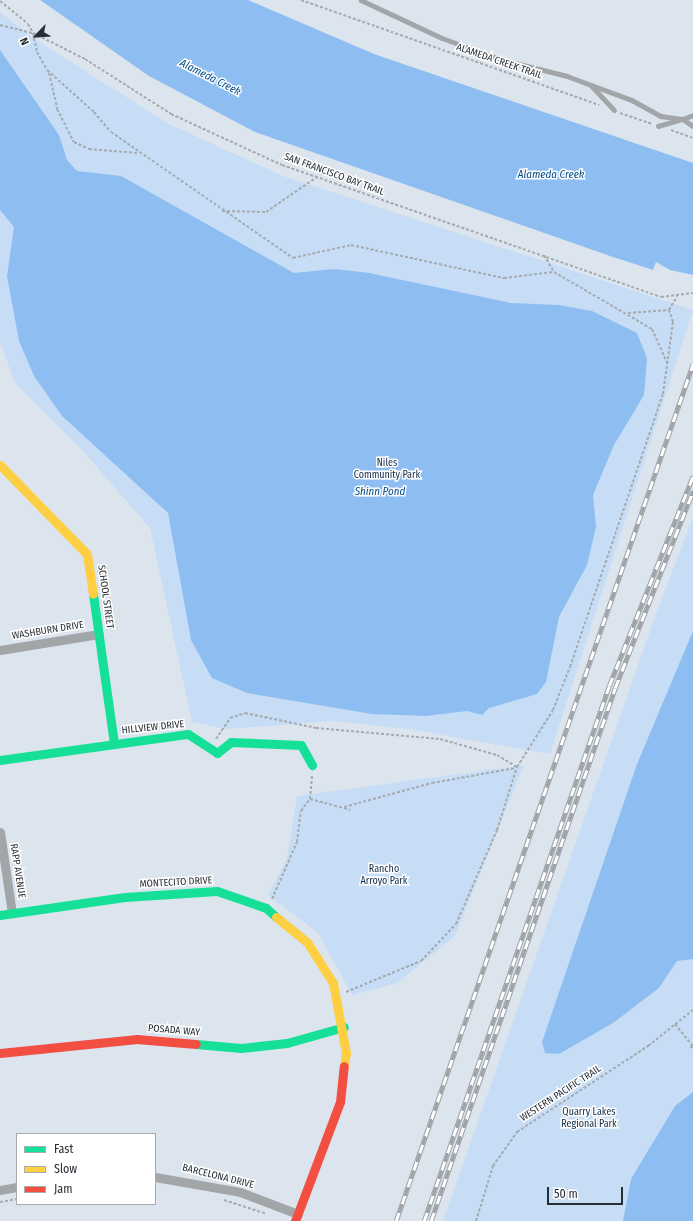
<!DOCTYPE html>
<html>
<head>
<meta charset="utf-8">
<style>
	body { margin:0 }
	#map { position:relative; width:693px; height:1221px; overflow:hidden; background:#dce5ee; font-family:"Fira Sans Condensed",sans-serif }
	div>[style] { position:absolute }
	.green>* { inset:0; background:#c6ddf5 }
	.water>* { inset:0; background:#8ebef1 }
	.path>* { height:2px; margin-top:-1px; transform-origin:0; background:repeating-linear-gradient(90deg,#a6abb0 0 3px,transparent 0 5px) }
	.lane>* { height:4.5px; margin:-2.25px; padding:0 2.25px; transform-origin:2.25px; border-radius:2.25px; background:#a3a6a9 }
	.street>* { height:9px; margin:-4.5px; padding:0 4.5px; transform-origin:4.5px; border-radius:4.5px; background:#a3a6a9 }
	.fast>* { height:9px; margin:-4.5px; padding:0 4.5px; transform-origin:4.5px; border-radius:4.5px; background:#16e098 }
	.slow>* { height:9px; margin:-4.5px; padding:0 4.5px; transform-origin:4.5px; border-radius:4.5px; background:#ffcf43 }
	.jam>* { height:9px; margin:-4.5px; padding:0 4.5px; transform-origin:4.5px; border-radius:4.5px; background:#f24e42 }
	.rail>* { height:4.5px; margin-top:-2.25px; transform-origin:0; background:repeating-linear-gradient(90deg,#fff 0 9px,#9fa3a7 0 18px); box-sizing:border-box; border-block:1px solid #9fa3a7 }
	span { translate:-50% -50%; white-space:nowrap; text-align:center; line-height:1.15; -webkit-text-stroke:3px #fff; paint-order:stroke }
	.street-label { font-size:10px; color:#272d34 }
	.park-label { font-size:10px; color:#112c47 }
	.water-label { font-size:11px; color:#004c88; font-style:italic }
	.legend { position:absolute; left:16px; top:1133px; width:140px; height:72px; box-sizing:border-box; background:#fff; border:1px solid #a9abae; margin:0; padding:5px 7px; list-style:none; font-size:12px; color:#272d34 }
	.legend li { display:flex; align-items:center; gap:8px; height:20px }
	.legend b { width:20px; border:1px solid #a9abae }
	.north { position:absolute; left:16px; top:16px; width:40px; height:40px; -webkit-text-stroke:3px #fff; paint-order:stroke; rotate:245deg; font-size:11px; font-weight:700; line-height:16px; text-align:center; color:#272d34 }
	.north::after { content:''; display:block; margin:auto; width:14px; height:18px; background:#272d34; clip-path:polygon(50% 0,100% 100%,50% 72%,0 100%) }
	.scale { position:absolute; left:547px; top:1187px; width:76px; height:18px; box-sizing:border-box; border:2px solid #272d34; border-top:0; padding-left:5px; font-size:12px; line-height:14px; white-space:nowrap; color:#272d34; -webkit-text-stroke:3px #fff; paint-order:stroke }
</style>
</head>
<body>
<div id="map">
	<div class="green">
		<i style="clip-path:polygon(0 12px,33px 38px,169px 124px,283px 176px,693px 310px,550px 754px,408px 729px,333px 721px,226px 729px,192px 722px,150px 528px,83px 451px,15px 383px,0 342px)"></i>
		<i style="clip-path:polygon(693px 518px,693px 1221px,443px 1221px,658px 608px)"></i>
		<i style="clip-path:polygon(524px 765px,455px 936px,397px 983px,352px 995px,318px 933px,268px 895px,287px 859px,297px 796px)"></i>
	</div>
	<div class="water">
		<i style="clip-path:polygon(40px 0,248px 0,374px 54px,693px 163px,693px 275px,670px 270px,656px 262px,653px 270px,610px 256px,255px 132px,149px 76px)"></i>
		<i style="clip-path:polygon(0 50px,59px 135px,67px 160px,77px 171px,121px 176px,294px 273px,334px 269px,369px 273px,511px 303px,559px 305px,592px 311px,637px 333px,647px 358px,644px 395px,614px 445px,593px 495px,596px 527px,587px 565px,559px 617px,546px 682px,537px 694px,489px 708px,482px 715px,467px 711px,426px 716px,372px 714px,247px 693px,212px 678px,191px 640px,168px 513px,62px 416px,34px 376px,19px 341px,7px 276px,14px 227px,0 210px)"></i>
		<i style="clip-path:polygon(693px 631px,693px 959px,677px 961px,659px 988px,613px 1023px,559px 1054px,545px 1053px,542px 1042px,637px 764px)"></i>
		<i style="clip-path:polygon(693px 1092px,693px 1221px,623px 1221px,631px 1179px,675px 1106px)"></i>
	</div>
	<div class="path">
		<i style="left:301px;top:0;width:316px;rotate:19.4deg"></i>
		<i style="left:0;top:1px;width:36px;rotate:39deg"></i>
		<i style="left:28px;top:24px;width:10px;rotate:61deg"></i>
		<i style="left:33px;top:33px;width:58px;rotate:26.6deg"></i>
		<i style="left:85px;top:59px;width:102px;rotate:32.6deg"></i>
		<i style="left:171px;top:114px;width:122px;rotate:24.7deg"></i>
		<i style="left:282px;top:165px;width:401px;rotate:19.2deg"></i>
		<i style="left:661px;top:297px;width:32px;rotate:-7deg"></i>
		<i style="left:0;top:25px;width:34px;rotate:14deg"></i>
		<i style="left:33px;top:33px;width:19px;rotate:78deg"></i>
		<i style="left:37px;top:52px;width:21px;rotate:61deg"></i>
		<i style="left:47px;top:70px;width:63px;rotate:41.8deg"></i>
		<i style="left:94px;top:112px;width:26px;rotate:50deg"></i>
		<i style="left:111px;top:132px;width:221px;rotate:34.7deg"></i>
		<i style="left:293px;top:258px;width:59px;rotate:-12.6deg"></i>
		<i style="left:351px;top:245px;width:157px;rotate:12.2deg"></i>
		<i style="left:504px;top:278px;width:50px;rotate:-6.8deg"></i>
		<i style="left:49px;top:73px;width:37px;rotate:77deg"></i>
		<i style="left:57px;top:109px;width:37px;rotate:63deg"></i>
		<i style="left:74px;top:142px;width:17px;rotate:25deg"></i>
		<i style="left:89px;top:149px;width:48px;rotate:4.8deg"></i>
		<i style="left:620px;top:113px;width:34px;rotate:19deg"></i>
		<i style="left:671px;top:130px;width:23px;rotate:20deg"></i>
		<i style="left:222px;top:211px;width:44px;rotate:1.3deg"></i>
		<i style="left:266px;top:212px;width:62px;rotate:-34.5deg"></i>
		<i style="left:544px;top:255px;width:20px;rotate:60deg"></i>
		<i style="left:554px;top:272px;width:113px;rotate:30.2deg"></i>
		<i style="left:652px;top:329px;width:39px;rotate:66deg"></i>
		<i style="left:628px;top:313px;width:41px;rotate:-4.2deg"></i>
		<i style="left:216px;top:739px;width:25px;rotate:-56deg"></i>
		<i style="left:230px;top:718px;width:16px;rotate:-18deg"></i>
		<i style="left:245px;top:713px;width:73px;rotate:11.9deg"></i>
		<i style="left:316px;top:728px;width:124px;rotate:5.1deg"></i>
		<i style="left:440px;top:739px;width:59px;rotate:15.7deg"></i>
		<i style="left:497px;top:755px;width:23px;rotate:31deg"></i>
		<i style="left:310px;top:799px;width:25px;rotate:-85deg"></i>
		<i style="left:344px;top:807px;width:91px;rotate:-15.3deg"></i>
		<i style="left:432px;top:783px;width:85px;rotate:-10.1deg"></i>
		<i style="left:272px;top:899px;width:62px;rotate:-66.3deg"></i>
		<i style="left:297px;top:842px;width:31px;rotate:-83deg"></i>
		<i style="left:301px;top:811px;width:15px;rotate:-53deg"></i>
		<i style="left:310px;top:799px;width:42px;rotate:15deg"></i>
		<i style="left:346px;top:992px;width:81px;rotate:-22.5deg"></i>
		<i style="left:421px;top:961px;width:51px;rotate:-46.6deg"></i>
		<i style="left:456px;top:924px;width:103px;rotate:-66.4deg"></i>
		<i style="left:497px;top:830px;width:66px;rotate:-72.4deg"></i>
		<i style="left:517px;top:767px;width:67px;rotate:-57.7deg"></i>
		<i style="left:553px;top:710px;width:46px;rotate:-68.4deg"></i>
		<i style="left:570px;top:667px;width:288px;rotate:-71.2deg"></i>
		<i style="left:663px;top:394px;width:73px;rotate:-82.1deg"></i>
		<i style="left:673px;top:322px;width:13px;rotate:-108deg"></i>
		<i style="left:669px;top:310px;width:16px;rotate:-60deg"></i>
		<i style="left:675px;top:1024px;width:28px;rotate:51deg"></i>
		<i style="left:693px;top:1046px;width:5px;rotate:143deg"></i>
		<i style="left:224px;top:1200px;width:45px;rotate:18deg"></i>
		<i style="left:0;top:1202px;width:17px;rotate:-10deg"></i>
		<i style="left:476px;top:1221px;width:58px;rotate:-72.8deg"></i>
		<i style="left:493px;top:1166px;width:42px;rotate:-54.8deg"></i>
		<i style="left:517px;top:1132px;width:157px;rotate:-33.3deg"></i>
		<i style="left:648px;top:1046px;width:58px;rotate:-38.7deg"></i>
	</div>
	<div class="lane">
		<i style="left:361px;top:0;width:89px;rotate:25.1deg"></i>
		<i style="left:442px;top:38px;width:62px;rotate:19.9deg"></i>
		<i style="left:500px;top:59px;width:69px;rotate:14.2deg"></i>
		<i style="left:567px;top:76px;width:69px;rotate:20.3deg"></i>
		<i style="left:632px;top:100px;width:33px;rotate:29deg"></i>
		<i style="left:661px;top:116px;width:22px;rotate:8deg"></i>
		<i style="left:683px;top:119px;width:11px;rotate:-22deg"></i>
		<i style="left:591px;top:85px;width:34px;rotate:47deg"></i>
		<i style="left:658px;top:126px;width:26px;rotate:-16deg"></i>
		<i style="left:683px;top:119px;width:12px;rotate:35deg"></i>
	</div>
	<div class="street">
		<i style="left:0;top:650px;width:100px;rotate:-9.2deg"></i>
		<i style="left:0;top:832px;width:82px;rotate:81.6deg"></i>
		<i style="left:155px;top:1177px;width:86px;rotate:10deg"></i>
		<i style="left:240px;top:1192px;width:62px;rotate:20.8deg"></i>
		<i style="left:0;top:1190px;width:17px;rotate:-10deg"></i>
	</div>
	<div class="fast">
		<i style="left:93px;top:594px;width:150px;rotate:82deg"></i>
		<i style="left:0;top:760px;width:190px;rotate:-7.9deg"></i>
		<i style="left:188px;top:734px;width:35px;rotate:33deg"></i>
		<i style="left:217px;top:753px;width:18px;rotate:-38deg"></i>
		<i style="left:231px;top:742px;width:70px;rotate:2.5deg"></i>
		<i style="left:301px;top:745px;width:23px;rotate:61deg"></i>
		<i style="left:0;top:915px;width:126px;rotate:-8.2deg"></i>
		<i style="left:125px;top:897px;width:92px;rotate:-3.7deg"></i>
		<i style="left:217px;top:891px;width:52px;rotate:19.1deg"></i>
		<i style="left:266px;top:908px;width:13px;rotate:42deg"></i>
		<i style="left:196px;top:1044px;width:45px;rotate:5.1deg"></i>
		<i style="left:241px;top:1048px;width:46px;rotate:-6.2deg"></i>
		<i style="left:287px;top:1043px;width:59px;rotate:-15.7deg"></i>
	</div>
	<div class="slow">
		<i style="left:0;top:465px;width:124px;rotate:45.7deg"></i>
		<i style="left:87px;top:554px;width:40px;rotate:81.5deg"></i>
		<i style="left:276px;top:917px;width:40px;rotate:39deg"></i>
		<i style="left:307px;top:942px;width:49px;rotate:57.6deg"></i>
		<i style="left:333px;top:983px;width:71px;rotate:79.5deg"></i>
		<i style="left:346px;top:1053px;width:13px;rotate:99deg"></i>
	</div>
	<div class="jam">
		<i style="left:0;top:1053px;width:138px;rotate:-5.8deg"></i>
		<i style="left:137px;top:1039px;width:59px;rotate:4.8deg"></i>
		<i style="left:295px;top:1221px;width:127px;rotate:-69.3deg"></i>
		<i style="left:340px;top:1102px;width:36px;rotate:-84deg"></i>
	</div>
	<div class="rail">
		<i style="left:396px;top:1221px;width:907px;rotate:-70.89deg"></i>
		<i style="left:424px;top:1221px;width:566px;rotate:-70.92deg"></i>
		<i style="left:609px;top:686px;width:226px;rotate:-68.2deg"></i>
		<i style="left:431px;top:1221px;width:564px;rotate:-70.95deg"></i>
		<i style="left:615px;top:688px;width:212px;rotate:-68.4deg"></i>
	</div>
	<div class="street-label">
		<span style="left:499px;top:62px;rotate:19deg">ALAMEDA CREEK TRAIL</span>
		<span style="left:334px;top:175px;rotate:20deg">SAN FRANCISCO BAY TRAIL</span>
		<span style="left:105px;top:597px;rotate:82deg">SCHOOL STREET</span>
		<span style="left:48px;top:631px;rotate:-9deg">WASHBURN DRIVE</span>
		<span style="left:153px;top:728px;rotate:-6deg">HILLVIEW DRIVE</span>
		<span style="left:17px;top:871px;rotate:81deg">RAPP AVENUE</span>
		<span style="left:176px;top:883px;rotate:-3deg">MONTECITO DRIVE</span>
		<span style="left:174px;top:1031px;rotate:5deg">POSADA WAY</span>
		<span style="left:561px;top:1094px;rotate:-33deg">WESTERN PACIFIC TRAIL</span>
		<span style="left:218px;top:1177px;rotate:14deg">BARCELONA DRIVE</span>
	</div>
	<div class="park-label">
		<span style="left:387px;top:469px">Niles<br>Community Park</span>
		<span style="left:384px;top:875px">Rancho<br>Arroyo Park</span>
		<span style="left:589px;top:1118px">Quarry Lakes<br>Regional Park</span>
	</div>
	<div class="water-label">
		<span style="left:210px;top:78px;rotate:27deg">Alameda Creek</span>
		<span style="left:551px;top:175px">Alameda Creek</span>
		<span style="left:380px;top:492px">Shinn Pond</span>
	</div>
	<ul class="legend">
	<li><b style="height:5px;background:#16e098"></b>Fast</li>
	<li><b style="height:5px;background:#ffcf43"></b>Slow</li>
	<li><b style="height:5px;background:#f24e42"></b>Jam</li>
	</ul>
	<div class="north">N</div>
	<div class="scale">50 m</div>
</div>
</body>
</html>
